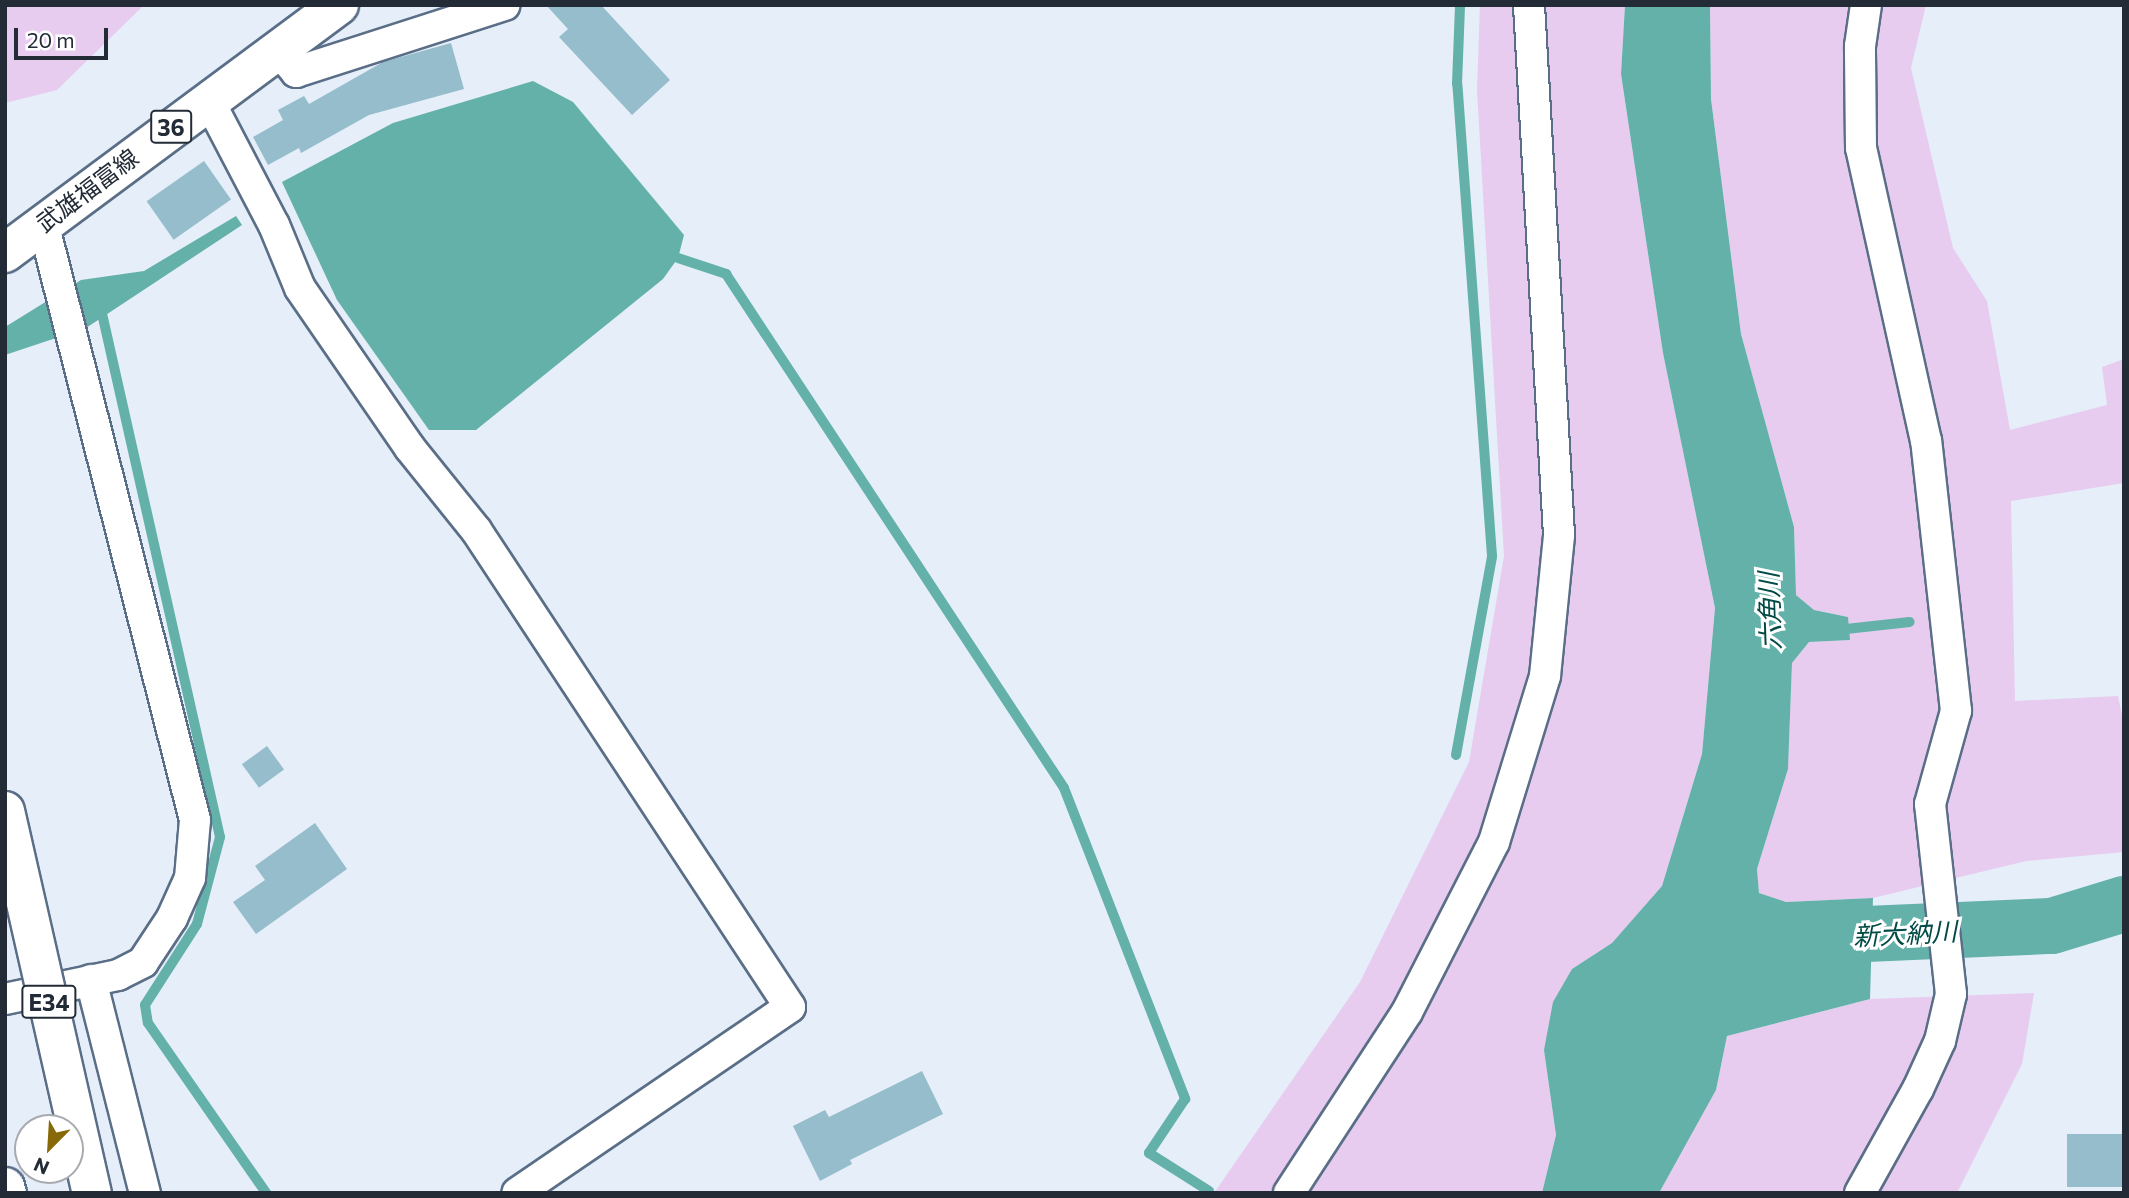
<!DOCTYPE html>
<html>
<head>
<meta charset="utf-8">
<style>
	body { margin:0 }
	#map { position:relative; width:2129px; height:1198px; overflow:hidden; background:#e5eef9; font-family:Commissioner,"Noto Sans JP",sans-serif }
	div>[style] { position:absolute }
	.green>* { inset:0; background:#e7ccef }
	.water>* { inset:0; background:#63b1a9 }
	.stream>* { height:10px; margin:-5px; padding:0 5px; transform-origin:5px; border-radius:5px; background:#63b1a9 }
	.river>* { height:56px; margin:-28px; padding:0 28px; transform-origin:28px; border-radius:28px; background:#63b1a9 }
	.building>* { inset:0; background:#96bdcb; transform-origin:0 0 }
	.roads { filter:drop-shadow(2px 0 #5a6e87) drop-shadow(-2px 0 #5a6e87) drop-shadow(0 2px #5a6e87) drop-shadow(0 -2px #5a6e87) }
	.street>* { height:30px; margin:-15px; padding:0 15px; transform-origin:15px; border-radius:15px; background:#fff }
	.primary>* { height:38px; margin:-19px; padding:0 19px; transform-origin:19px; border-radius:19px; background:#fff }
	.highway>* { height:38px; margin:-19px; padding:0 19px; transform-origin:19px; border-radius:19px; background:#fff }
	.bridges { filter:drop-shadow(2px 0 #5a6e87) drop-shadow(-2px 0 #5a6e87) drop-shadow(0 2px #5a6e87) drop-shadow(0 -2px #5a6e87) }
	.highway-bridge>* { height:38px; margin:-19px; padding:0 19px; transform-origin:19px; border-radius:19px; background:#fff }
	span { translate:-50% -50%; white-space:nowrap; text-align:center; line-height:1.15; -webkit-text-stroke:6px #fff; paint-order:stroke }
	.shield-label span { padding:2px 5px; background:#fff; border:2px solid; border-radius:5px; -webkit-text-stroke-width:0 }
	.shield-label { font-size:23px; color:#232b36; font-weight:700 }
	.street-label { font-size:24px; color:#232b36 }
	.water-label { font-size:26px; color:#004a45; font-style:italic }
	.frame { position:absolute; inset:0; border:7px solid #232b36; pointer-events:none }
	.north { position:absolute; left:14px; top:1114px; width:70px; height:70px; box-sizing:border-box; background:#fff; border:2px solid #a7aaaf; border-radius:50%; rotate:204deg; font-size:19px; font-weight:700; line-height:28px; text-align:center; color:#232b36 }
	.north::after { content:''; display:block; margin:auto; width:24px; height:32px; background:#876a07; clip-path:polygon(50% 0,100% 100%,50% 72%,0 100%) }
	.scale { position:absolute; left:14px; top:28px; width:94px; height:32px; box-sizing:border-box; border:4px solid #232b36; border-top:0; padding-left:9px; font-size:21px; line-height:24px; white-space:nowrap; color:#232b36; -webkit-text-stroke:5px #fff; paint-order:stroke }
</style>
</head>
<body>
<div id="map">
	<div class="green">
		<i style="clip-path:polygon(5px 5px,144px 5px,57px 90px,5px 103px)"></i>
		<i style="clip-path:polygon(1480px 5px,1625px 5px,1621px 74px,1663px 353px,1715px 608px,1702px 754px,1662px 886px,1612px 943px,1572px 969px,1544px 1050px,1556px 1135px,1542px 1193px,1214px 1193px,1360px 982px,1469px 762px,1504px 556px,1477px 90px)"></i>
		<i style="clip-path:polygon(1710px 5px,1926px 5px,1911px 68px,1953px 248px,1987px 301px,2010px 430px,2107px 405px,2102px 367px,2124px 359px,2124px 483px,2011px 501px,2015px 701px,2118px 696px,2124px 725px,2124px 852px,2026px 861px,1873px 898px,1786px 902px,1759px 893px,1757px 869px,1788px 769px,1792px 663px,1809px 642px,1849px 640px,1848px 617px,1814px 610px,1796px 595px,1794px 527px,1741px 334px,1711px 99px)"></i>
		<i style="clip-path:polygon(2034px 993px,2022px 1064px,1957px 1193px,1659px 1193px,1716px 1090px,1727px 1036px,1870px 999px)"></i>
	</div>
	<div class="water">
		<i style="clip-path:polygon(1625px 5px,1710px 5px,1711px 99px,1741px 334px,1794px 527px,1796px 595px,1814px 610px,1848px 617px,1850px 640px,1809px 642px,1792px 663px,1788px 769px,1757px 869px,1759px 893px,1786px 902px,1873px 898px,1870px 999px,1727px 1036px,1716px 1090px,1659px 1193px,1542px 1193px,1556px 1135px,1544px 1050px,1553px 1002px,1572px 969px,1612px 943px,1662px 886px,1702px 754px,1715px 608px,1663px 353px,1621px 74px)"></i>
		<i style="clip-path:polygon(533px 81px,573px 102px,684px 235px,678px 258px,663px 279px,476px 430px,429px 430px,337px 300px,282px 182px,393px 123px)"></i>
		<i style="clip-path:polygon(236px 216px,242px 225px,86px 328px,5px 355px,5px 327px,81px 280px,144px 271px)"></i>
	</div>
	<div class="stream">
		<i style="left:678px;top:258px;width:51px;rotate:18.4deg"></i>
		<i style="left:726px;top:274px;width:615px;rotate:56.67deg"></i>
		<i style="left:1064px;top:788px;width:334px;rotate:68.7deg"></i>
		<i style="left:1185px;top:1099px;width:65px;rotate:123.7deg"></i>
		<i style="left:1149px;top:1153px;width:71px;rotate:32.3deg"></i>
		<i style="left:101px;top:309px;width:541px;rotate:77.3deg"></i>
		<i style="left:220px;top:837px;width:90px;rotate:104.8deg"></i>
		<i style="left:197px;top:924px;width:96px;rotate:122.7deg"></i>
		<i style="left:145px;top:1005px;width:18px;rotate:81deg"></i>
		<i style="left:148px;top:1023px;width:207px;rotate:55.2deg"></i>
		<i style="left:1837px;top:630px;width:73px;rotate:-6.3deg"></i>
		<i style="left:1456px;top:755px;width:202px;rotate:-79.7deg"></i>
		<i style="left:1492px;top:556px;width:473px;rotate:-94.2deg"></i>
		<i style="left:1457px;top:84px;width:79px;rotate:-87.8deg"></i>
	</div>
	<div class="river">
		<i style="left:1797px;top:937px;width:255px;rotate:-2.5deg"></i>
		<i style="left:2052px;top:926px;width:75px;rotate:-17deg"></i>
	</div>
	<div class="building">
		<i style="clip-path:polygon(546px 5px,601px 5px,670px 80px,632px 115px,559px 37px,568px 29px)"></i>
		<i style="clip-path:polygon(451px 43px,464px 89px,369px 115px,301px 153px,299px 148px,268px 165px,253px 137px,283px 120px,278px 110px,304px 96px,309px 104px,383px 62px)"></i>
		<i style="left:204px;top:161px;width:47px;height:70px;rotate:55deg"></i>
		<i style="left:267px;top:746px;width:29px;height:31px;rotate:54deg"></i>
		<i style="clip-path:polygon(315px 823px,347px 869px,256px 934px,233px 902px,265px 880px,255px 866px)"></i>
		<i style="clip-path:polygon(922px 1071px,943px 1114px,850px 1160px,852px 1164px,820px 1181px,793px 1126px,825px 1110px,829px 1117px)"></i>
		<i style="left:2124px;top:1134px;width:53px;height:57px;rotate:90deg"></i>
	</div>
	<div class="roads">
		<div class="street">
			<i style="left:277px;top:49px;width:30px;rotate:50deg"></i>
			<i style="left:296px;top:72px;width:219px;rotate:-17.8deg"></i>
			<i style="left:208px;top:99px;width:142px;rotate:62.4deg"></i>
			<i style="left:274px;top:225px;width:68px;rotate:67.6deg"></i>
			<i style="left:300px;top:288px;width:194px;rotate:55.5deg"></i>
			<i style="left:410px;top:448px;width:105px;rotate:51.2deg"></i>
			<i style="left:476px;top:530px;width:571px;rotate:56.64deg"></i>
			<i style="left:790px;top:1007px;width:330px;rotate:145.7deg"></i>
			<i style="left:91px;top:980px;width:220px;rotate:75.8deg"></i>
			<i style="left:5px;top:999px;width:116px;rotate:-12deg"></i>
			<i style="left:118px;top:975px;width:28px;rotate:-27deg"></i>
			<i style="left:143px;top:962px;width:53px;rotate:-56.6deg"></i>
			<i style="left:172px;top:918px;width:44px;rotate:-65.8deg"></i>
			<i style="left:190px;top:878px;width:58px;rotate:-85.1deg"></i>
			<i style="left:195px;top:820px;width:616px;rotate:-104.28deg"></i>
			<i style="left:1289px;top:1193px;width:216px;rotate:-56.9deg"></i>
			<i style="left:1407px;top:1012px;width:191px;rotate:-62.9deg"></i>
			<i style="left:1494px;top:842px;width:174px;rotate:-72.9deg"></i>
			<i style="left:1545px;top:676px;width:142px;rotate:-84.3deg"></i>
			<i style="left:1559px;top:535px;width:531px;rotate:-93.24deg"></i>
			<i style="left:1860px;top:1193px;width:119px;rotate:-60.9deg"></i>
			<i style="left:1918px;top:1089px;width:53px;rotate:-65.4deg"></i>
			<i style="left:1940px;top:1041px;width:48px;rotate:-76.8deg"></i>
			<i style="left:1951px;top:994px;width:191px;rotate:-96.3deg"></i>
			<i style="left:1930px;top:804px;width:97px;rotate:-74.4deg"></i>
			<i style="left:1956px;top:711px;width:272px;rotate:-96.3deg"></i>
			<i style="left:1926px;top:441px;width:300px;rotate:-102.5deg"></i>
			<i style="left:1861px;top:148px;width:102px;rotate:-90.6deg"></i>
			<i style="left:1860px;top:46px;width:41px;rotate:-81.7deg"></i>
		</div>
		<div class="primary">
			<i style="left:5px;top:253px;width:416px;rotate:-36.6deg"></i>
		</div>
		<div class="highway">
			<i style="left:5px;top:1187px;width:6px;rotate:72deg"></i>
		</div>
	</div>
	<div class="bridges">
		<div class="highway-bridge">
			<i style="left:5px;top:811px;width:392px;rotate:77.2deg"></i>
		</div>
	</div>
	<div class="shield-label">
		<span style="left:171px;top:127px">36</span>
		<span style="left:49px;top:1002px">E34</span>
	</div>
	<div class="street-label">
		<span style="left:87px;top:190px;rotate:-37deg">武雄福富線</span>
	</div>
	<div class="water-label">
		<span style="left:1769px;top:611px;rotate:-92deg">六角川</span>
		<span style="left:1905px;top:933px;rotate:-3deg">新大納川</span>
	</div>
	<div class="frame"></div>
	<div class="north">N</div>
	<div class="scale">20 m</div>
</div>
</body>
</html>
